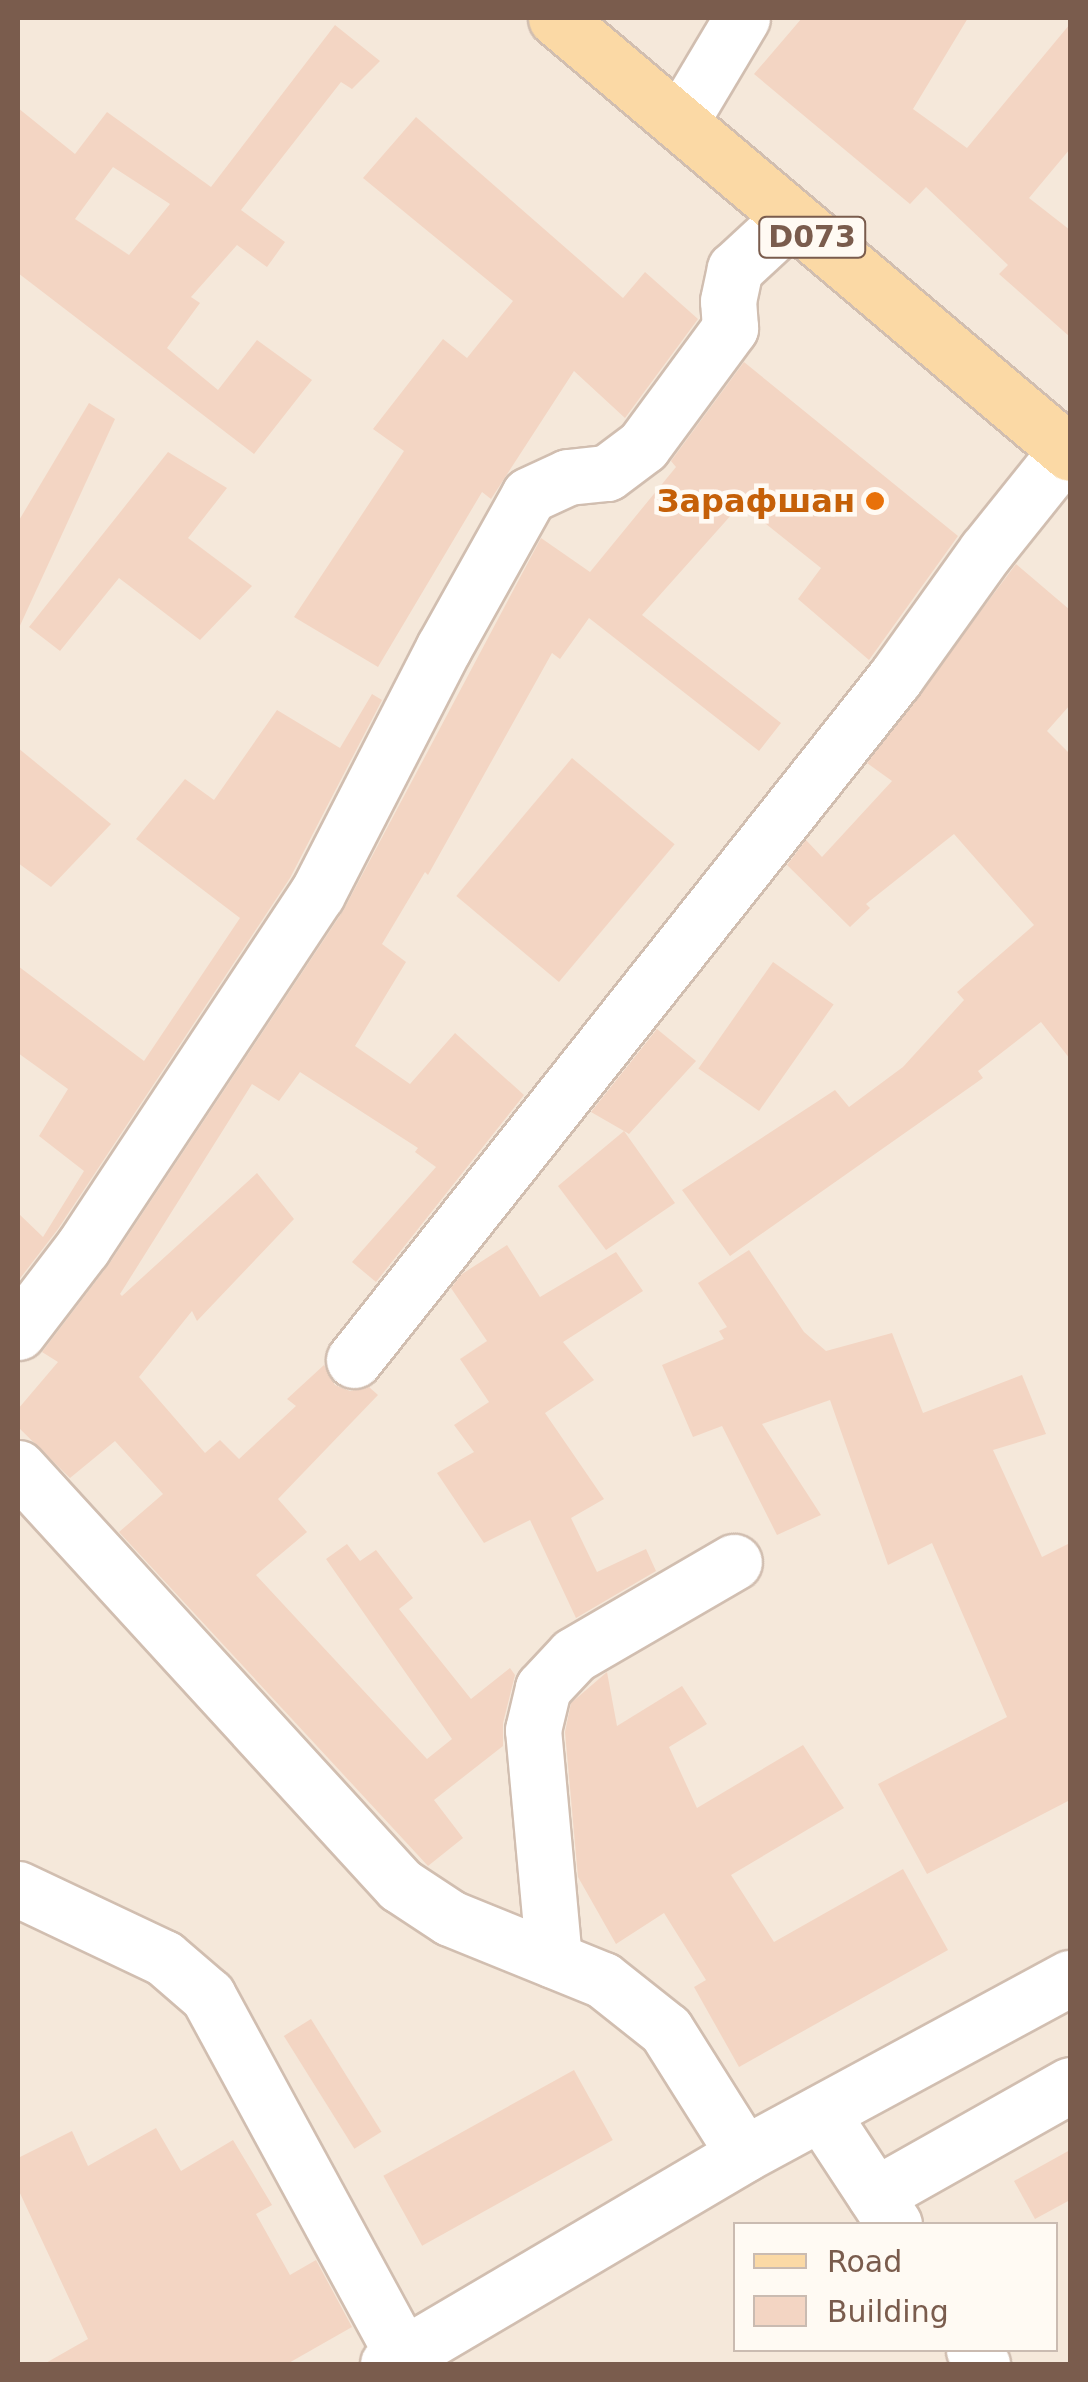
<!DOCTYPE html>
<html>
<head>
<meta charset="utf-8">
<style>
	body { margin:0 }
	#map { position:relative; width:1088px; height:2382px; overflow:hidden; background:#fdf6ec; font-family:"DejaVu Sans",sans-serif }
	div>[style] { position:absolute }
	.residential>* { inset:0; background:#f5e8da }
	.building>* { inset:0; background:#f3d5c3; transform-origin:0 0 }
	.roads { filter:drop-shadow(2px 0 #d1beb0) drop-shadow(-2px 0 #d1beb0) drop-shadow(0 2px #d1beb0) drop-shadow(0 -2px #d1beb0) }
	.minor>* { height:55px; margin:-27.5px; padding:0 27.5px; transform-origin:27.5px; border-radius:27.5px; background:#fff }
	.major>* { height:55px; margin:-27.5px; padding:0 27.5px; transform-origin:27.5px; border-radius:27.5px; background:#fbd9a5 }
	.dots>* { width:28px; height:28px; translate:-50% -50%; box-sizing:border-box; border:5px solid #fffaf3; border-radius:50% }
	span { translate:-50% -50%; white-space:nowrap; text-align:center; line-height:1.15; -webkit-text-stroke:9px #fffaf3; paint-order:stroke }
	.shield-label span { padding:2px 8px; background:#fffaf3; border:2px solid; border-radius:8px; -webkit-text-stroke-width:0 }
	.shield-label { font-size:30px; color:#7a5c4d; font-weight:700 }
	.food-label { font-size:32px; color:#c56008; font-weight:700 }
	.right { translate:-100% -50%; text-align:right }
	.frame { position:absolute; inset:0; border:20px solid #7a5c4d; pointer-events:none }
	.legend { position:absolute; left:733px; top:2222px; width:325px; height:130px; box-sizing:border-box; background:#fffaf3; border:2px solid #cabbb1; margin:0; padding:12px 18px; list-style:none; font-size:30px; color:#7a5c4d }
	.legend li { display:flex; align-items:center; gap:20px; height:50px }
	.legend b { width:50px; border:2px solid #cabbb1 }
</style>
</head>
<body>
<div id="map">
	<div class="residential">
		<i style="clip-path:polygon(evenodd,18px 18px,1070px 18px,1070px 2364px,18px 2364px,18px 18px,736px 2224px,1056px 2224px,1056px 2350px,736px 2350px,736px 2224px)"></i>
	</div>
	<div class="building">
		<i style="clip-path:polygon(802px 18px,968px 18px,913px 109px,967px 148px,1070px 24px,1070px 149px,1029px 198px,1070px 230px,1070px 337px,999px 274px,1008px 265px,926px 187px,910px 204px,754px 74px)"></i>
		<i style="clip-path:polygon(evenodd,335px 25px,380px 61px,352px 89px,341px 82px,241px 210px,285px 242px,267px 267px,237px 245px,191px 297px,200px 303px,167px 348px,218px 390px,257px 340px,312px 380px,254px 454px,18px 273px,18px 108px,75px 154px,107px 112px,211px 187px,335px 25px,113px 167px,170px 204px,129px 255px,75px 219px,113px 167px)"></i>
		<i style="clip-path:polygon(416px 117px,623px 298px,645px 272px,698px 319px,625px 418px,574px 371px,491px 499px,482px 492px,378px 667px,294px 617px,404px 451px,373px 429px,443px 339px,467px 358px,513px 301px,363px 178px)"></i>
		<i style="clip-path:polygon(744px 362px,958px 536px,869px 660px,798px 599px,821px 568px,741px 504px,642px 615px,781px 723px,759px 751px,589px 618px,560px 659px,552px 653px,428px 875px,425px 872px,382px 944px,406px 962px,355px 1046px,410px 1084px,455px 1033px,524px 1095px,376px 1282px,352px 1262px,436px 1167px,415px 1152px,418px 1148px,300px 1072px,279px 1101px,252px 1084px,120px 1294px,122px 1296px,257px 1173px,294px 1219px,197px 1321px,192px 1311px,139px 1377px,205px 1453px,220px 1440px,239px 1459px,296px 1406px,287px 1399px,324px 1365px,335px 1385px,350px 1391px,369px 1387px,378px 1395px,278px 1499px,307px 1532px,256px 1575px,427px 1759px,452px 1739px,326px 1559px,347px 1544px,360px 1561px,376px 1550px,413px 1598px,399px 1609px,471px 1699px,510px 1668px,515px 1675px,503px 1723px,503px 1746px,434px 1800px,463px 1838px,428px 1866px,119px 1532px,163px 1494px,115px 1441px,70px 1478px,18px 1427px,18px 1409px,58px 1362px,42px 1352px,109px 1264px,343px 911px,541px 538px,590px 572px,676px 467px,671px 461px)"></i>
		<i style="clip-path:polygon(89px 403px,115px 419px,18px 630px,18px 522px)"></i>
		<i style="clip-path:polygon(168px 452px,227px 488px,188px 538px,252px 586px,200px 640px,119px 578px,60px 651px,29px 627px)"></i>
		<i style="clip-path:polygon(1016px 564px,1070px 610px,1070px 705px,1047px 731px,1070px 754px,1070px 1059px,1041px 1022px,978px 1071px,983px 1078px,730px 1256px,682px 1190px,835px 1090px,849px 1107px,903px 1067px,964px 1000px,957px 992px,1034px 925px,954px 834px,866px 904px,870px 908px,850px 927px,787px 865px,806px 840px,822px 857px,892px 781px,867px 763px)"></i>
		<i style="clip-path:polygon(372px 694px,382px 700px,290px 878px,58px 1229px,18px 1281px,18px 1213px,43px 1237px,84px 1171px,39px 1136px,68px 1089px,18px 1053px,18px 966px,144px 1061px,240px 918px,136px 839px,185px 779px,214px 800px,277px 710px,340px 748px)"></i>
		<i style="clip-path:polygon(18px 748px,111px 824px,51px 887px,18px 863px)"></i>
		<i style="left:572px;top:758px;width:134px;height:180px;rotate:40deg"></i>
		<i style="left:773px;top:962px;width:74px;height:130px;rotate:35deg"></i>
		<i style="clip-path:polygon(657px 1029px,696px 1061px,629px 1134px,624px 1131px,675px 1203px,606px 1250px,558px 1186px,624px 1131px,591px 1112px)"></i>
		<i style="clip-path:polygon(507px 1245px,540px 1297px,616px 1252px,643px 1291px,563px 1342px,594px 1380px,545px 1413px,604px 1499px,571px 1518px,597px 1572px,646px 1549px,656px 1571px,576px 1618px,530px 1520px,484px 1543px,437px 1473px,474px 1452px,454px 1425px,489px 1402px,460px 1359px,487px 1341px,451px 1288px,462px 1274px)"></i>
		<i style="clip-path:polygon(749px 1250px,804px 1332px,826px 1351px,892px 1333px,923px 1413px,1022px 1375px,1046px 1434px,993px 1450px,1042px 1557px,1070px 1543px,1070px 1800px,927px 1874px,878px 1784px,1007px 1717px,932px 1543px,888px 1565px,830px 1400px,762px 1424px,821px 1515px,777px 1535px,722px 1426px,693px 1437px,662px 1365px,724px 1339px,719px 1331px,727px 1327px,698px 1283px)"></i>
		<i style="clip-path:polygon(607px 1672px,617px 1726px,682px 1686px,707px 1724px,669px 1747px,697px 1808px,803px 1745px,844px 1808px,731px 1875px,774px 1942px,903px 1869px,948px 1950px,739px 2067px,694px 1987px,706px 1980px,664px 1913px,616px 1944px,578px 1877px,565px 1732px,571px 1703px)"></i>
		<i style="left:311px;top:2019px;width:133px;height:32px;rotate:58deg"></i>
		<i style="left:574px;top:2070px;width:80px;height:218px;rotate:61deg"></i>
		<i style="clip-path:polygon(156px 2128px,181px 2171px,233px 2140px,272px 2205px,256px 2214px,290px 2275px,316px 2260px,352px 2327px,287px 2364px,44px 2364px,88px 2339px,18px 2189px,18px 2158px,72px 2131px,88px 2166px)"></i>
		<i style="clip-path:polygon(1070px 2150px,1070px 2200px,1035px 2219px,1014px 2181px)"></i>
	</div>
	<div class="roads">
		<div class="minor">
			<i style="left:680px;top:122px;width:121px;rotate:-59.2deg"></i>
			<i style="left:18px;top:1332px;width:107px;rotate:-52.6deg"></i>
			<i style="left:83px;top:1247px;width:424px;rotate:-56.5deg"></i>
			<i style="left:317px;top:894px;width:276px;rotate:-62.8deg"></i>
			<i style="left:443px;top:649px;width:176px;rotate:-60.8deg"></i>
			<i style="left:529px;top:495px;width:43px;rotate:-24.8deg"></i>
			<i style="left:568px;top:477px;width:39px;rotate:-6deg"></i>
			<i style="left:607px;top:473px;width:45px;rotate:-36.9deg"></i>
			<i style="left:643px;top:446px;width:147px;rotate:-53.6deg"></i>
			<i style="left:730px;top:328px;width:27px;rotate:-94deg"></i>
			<i style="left:728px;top:301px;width:33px;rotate:-78deg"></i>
			<i style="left:735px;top:269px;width:75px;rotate:-42.8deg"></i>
			<i style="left:354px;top:1360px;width:871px;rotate:-51.58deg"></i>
			<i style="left:895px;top:678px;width:156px;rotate:-54.4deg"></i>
			<i style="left:986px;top:551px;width:129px;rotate:-51.3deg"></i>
			<i style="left:18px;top:1468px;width:566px;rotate:47.51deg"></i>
			<i style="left:400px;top:1885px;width:60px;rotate:33.4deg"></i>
			<i style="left:450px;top:1918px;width:165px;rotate:22.1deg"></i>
			<i style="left:603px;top:1980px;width:80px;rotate:38.4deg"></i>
			<i style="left:666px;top:2030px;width:146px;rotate:57.8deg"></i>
			<i style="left:18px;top:1889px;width:161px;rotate:25.3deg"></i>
			<i style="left:164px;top:1958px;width:58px;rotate:40.8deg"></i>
			<i style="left:208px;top:1996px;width:409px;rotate:61.5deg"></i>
			<i style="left:554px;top:1960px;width:231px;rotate:-95.2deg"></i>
			<i style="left:533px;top:1730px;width:43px;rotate:-76.6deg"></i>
			<i style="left:543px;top:1688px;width:45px;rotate:-46.8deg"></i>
			<i style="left:574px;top:1655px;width:185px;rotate:-30.2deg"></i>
			<i style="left:821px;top:2113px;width:133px;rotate:56.7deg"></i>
			<i style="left:875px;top:2195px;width:224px;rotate:-29.4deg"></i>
			<i style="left:974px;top:2350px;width:16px;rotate:60deg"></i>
			<i style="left:388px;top:2364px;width:413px;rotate:-30.5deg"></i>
			<i style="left:744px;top:2154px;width:370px;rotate:-28.4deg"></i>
		</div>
		<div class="major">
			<i style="left:556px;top:18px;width:673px;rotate:40.24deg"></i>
		</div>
	</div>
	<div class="dots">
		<i style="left:875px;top:501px;background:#e8710a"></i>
	</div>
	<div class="shield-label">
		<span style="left:812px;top:237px">D073</span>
	</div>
	<div class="food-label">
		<span class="right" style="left:855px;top:501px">Зарафшан</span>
	</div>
	<div class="frame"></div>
	<ul class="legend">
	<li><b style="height:12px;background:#fbd9a5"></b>Road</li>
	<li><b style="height:28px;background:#f3d5c3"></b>Building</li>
	</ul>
</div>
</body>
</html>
